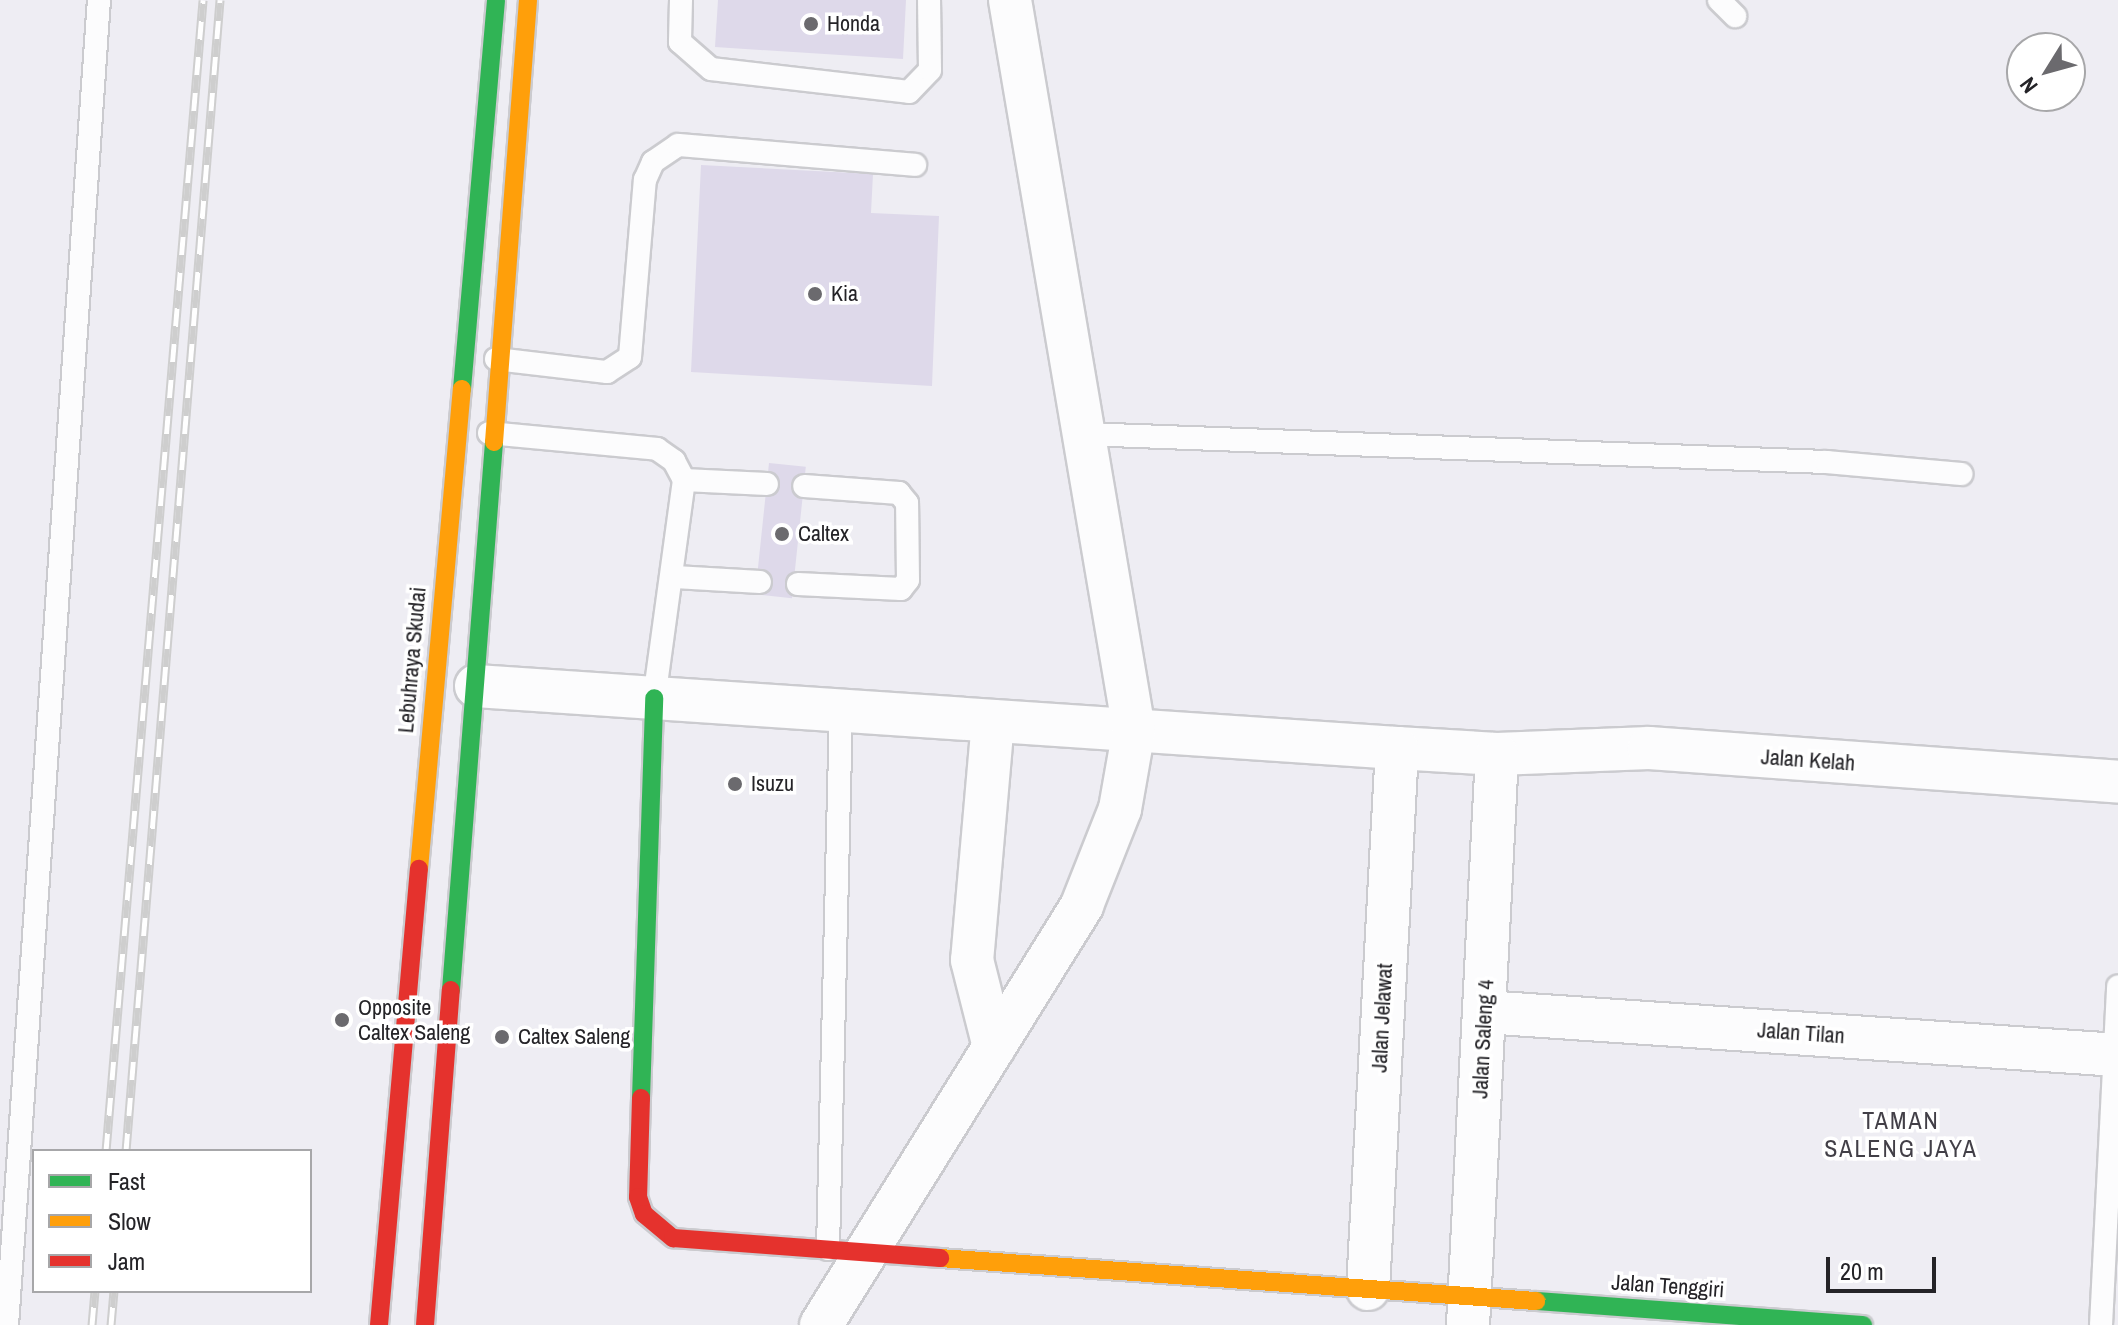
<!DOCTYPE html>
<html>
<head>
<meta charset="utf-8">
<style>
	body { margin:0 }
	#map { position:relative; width:2118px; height:1325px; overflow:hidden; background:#eeedf3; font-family:"Archivo Narrow",sans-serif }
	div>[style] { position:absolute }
	.building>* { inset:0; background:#ded9ea; transform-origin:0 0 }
	.roads { filter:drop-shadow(2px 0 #cbcbcf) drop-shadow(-2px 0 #cbcbcf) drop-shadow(0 2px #cbcbcf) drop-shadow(0 -2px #cbcbcf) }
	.lane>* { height:22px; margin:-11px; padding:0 11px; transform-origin:11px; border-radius:11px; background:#fcfcfd }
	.street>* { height:42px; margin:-21px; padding:0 21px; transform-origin:21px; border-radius:21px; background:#fcfcfd }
	.fast>* { height:18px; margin:-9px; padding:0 9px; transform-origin:9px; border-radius:9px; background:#30b455 }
	.slow>* { height:18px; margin:-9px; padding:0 9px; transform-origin:9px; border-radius:9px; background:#ff9f0a }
	.jam>* { height:18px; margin:-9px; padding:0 9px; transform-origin:9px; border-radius:9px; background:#e5322d }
	.rail>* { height:9px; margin-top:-4.5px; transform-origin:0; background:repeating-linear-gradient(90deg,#fff 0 18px,#cecece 0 36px); box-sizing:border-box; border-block:2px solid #cecece }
	.dots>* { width:22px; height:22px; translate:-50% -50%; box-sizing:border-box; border:4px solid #fff; border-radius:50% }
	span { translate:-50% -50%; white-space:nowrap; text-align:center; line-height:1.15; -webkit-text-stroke:7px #fff; paint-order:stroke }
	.poi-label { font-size:22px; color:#242327 }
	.left { translate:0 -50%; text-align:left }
	.street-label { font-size:22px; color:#242327 }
	.neighbourhood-label { font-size:24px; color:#423f47; letter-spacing:2px }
	.legend { position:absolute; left:32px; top:1149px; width:280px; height:144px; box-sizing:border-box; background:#fff; border:2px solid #a7a7a9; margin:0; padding:10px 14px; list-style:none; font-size:24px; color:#242327 }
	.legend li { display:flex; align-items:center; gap:16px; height:40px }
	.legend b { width:40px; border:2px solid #a7a7a9 }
	.north { position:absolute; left:2006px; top:32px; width:80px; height:80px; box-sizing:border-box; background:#fff; border:2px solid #a7a7a9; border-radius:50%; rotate:233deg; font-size:22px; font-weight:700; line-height:32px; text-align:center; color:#242327 }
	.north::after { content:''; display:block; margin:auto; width:28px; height:36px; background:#6b6a6e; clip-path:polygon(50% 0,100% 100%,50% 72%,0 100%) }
	.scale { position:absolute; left:1826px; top:1257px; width:110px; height:36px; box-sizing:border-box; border:4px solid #242327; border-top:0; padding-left:10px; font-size:24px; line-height:28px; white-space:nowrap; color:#242327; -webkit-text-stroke:6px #fff; paint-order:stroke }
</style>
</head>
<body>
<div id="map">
	<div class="building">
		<i style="clip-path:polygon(718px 0,906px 0,903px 59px,715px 47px)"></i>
		<i style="clip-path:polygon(701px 165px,873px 174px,871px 213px,939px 216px,932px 386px,691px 372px)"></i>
		<i style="left:769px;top:463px;width:37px;height:132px;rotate:6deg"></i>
	</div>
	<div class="roads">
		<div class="lane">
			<i style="left:681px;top:0;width:42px;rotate:91.4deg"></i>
			<i style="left:680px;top:42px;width:41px;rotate:41.1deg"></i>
			<i style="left:711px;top:69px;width:199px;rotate:6.6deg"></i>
			<i style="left:909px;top:92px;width:30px;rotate:-46deg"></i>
			<i style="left:930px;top:70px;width:70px;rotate:-90.8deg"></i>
			<i style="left:1719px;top:0;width:23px;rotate:45deg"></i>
			<i style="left:496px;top:359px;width:112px;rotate:6.7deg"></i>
			<i style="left:607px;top:372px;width:27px;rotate:-33deg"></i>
			<i style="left:630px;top:357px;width:178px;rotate:-85.2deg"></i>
			<i style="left:645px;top:180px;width:20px;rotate:-66deg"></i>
			<i style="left:653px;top:162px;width:30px;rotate:-34deg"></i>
			<i style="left:678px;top:145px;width:238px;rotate:4.8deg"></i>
			<i style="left:489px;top:433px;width:169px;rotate:5.4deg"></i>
			<i style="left:657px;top:449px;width:21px;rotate:35deg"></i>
			<i style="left:674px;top:461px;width:21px;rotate:62deg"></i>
			<i style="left:684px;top:480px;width:220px;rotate:97.8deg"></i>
			<i style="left:1084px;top:434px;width:743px;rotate:2.16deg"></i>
			<i style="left:1826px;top:462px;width:136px;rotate:5.1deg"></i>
			<i style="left:684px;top:480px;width:83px;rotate:2.8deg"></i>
			<i style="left:675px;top:577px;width:85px;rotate:3.4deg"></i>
			<i style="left:798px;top:584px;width:103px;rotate:2.8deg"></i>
			<i style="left:901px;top:589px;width:11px;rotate:-52deg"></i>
			<i style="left:908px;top:580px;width:77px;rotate:-90.7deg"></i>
			<i style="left:907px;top:503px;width:13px;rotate:-129deg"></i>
			<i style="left:899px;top:493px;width:95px;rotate:-175.8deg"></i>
			<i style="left:828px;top:1249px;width:538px;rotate:-88.62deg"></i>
			<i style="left:7px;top:1325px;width:1328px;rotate:-86.03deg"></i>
			<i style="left:2101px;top:1325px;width:339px;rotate:-87.1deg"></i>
		</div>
		<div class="street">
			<i style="left:476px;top:686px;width:923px;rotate:3.85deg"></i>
			<i style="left:1397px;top:748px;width:100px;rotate:3.4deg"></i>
			<i style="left:1497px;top:754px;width:152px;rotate:-2.3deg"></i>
			<i style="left:1649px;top:748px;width:470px;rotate:4.1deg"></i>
			<i style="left:993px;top:721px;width:240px;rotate:95deg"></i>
			<i style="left:972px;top:960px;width:90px;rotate:75.8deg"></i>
			<i style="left:1484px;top:1012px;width:635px;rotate:3.88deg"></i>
			<i style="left:1368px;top:1289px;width:542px;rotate:-86.93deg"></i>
			<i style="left:821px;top:1325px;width:494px;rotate:-58.1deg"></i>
			<i style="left:1082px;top:905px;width:103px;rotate:-68.4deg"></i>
			<i style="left:1120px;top:809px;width:80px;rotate:-80deg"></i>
			<i style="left:1134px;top:730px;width:740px;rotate:-99.64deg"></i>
			<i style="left:1468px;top:1325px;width:572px;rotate:-87.09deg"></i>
		</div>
		<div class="fast">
			<i style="left:462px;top:389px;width:390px;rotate:-85deg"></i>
			<i style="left:451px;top:990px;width:550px;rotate:-85.51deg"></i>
			<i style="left:641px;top:1098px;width:400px;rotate:-88.1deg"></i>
			<i style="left:1536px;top:1301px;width:328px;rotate:4.2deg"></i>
		</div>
		<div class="slow">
			<i style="left:494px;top:442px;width:443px;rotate:-85.6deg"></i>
			<i style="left:419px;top:869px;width:482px;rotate:-84.9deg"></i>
			<i style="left:940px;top:1258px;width:598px;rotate:4.13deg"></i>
		</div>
		<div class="jam">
			<i style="left:641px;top:1098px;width:99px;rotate:91.7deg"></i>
			<i style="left:638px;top:1197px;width:18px;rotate:71deg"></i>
			<i style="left:644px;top:1214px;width:38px;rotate:40deg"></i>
			<i style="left:673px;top:1238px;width:268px;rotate:4.3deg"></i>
			<i style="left:379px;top:1325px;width:458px;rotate:-85deg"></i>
			<i style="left:425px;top:1325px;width:336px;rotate:-85.6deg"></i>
		</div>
	</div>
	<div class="rail">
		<i style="left:106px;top:1151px;width:1155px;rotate:-85.18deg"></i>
		<i style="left:126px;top:1151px;width:1155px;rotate:-85.33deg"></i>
		<i style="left:92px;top:1325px;width:34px;rotate:-85deg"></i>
		<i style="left:111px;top:1325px;width:34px;rotate:-85deg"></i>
	</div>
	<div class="dots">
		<i style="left:811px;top:24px;background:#6b6a6e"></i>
		<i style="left:815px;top:294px;background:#6b6a6e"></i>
		<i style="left:782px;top:534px;background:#6b6a6e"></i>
		<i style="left:735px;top:784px;background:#6b6a6e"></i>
		<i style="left:342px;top:1020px;background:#6b6a6e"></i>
		<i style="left:502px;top:1037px;background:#6b6a6e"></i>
	</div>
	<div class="poi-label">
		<span class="left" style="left:827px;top:24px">Honda</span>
		<span class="left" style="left:831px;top:294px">Kia</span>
		<span class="left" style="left:798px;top:534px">Caltex</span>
		<span class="left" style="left:751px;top:784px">Isuzu</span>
		<span class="left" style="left:358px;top:1020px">Opposite<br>Caltex Saleng</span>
		<span class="left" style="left:518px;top:1037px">Caltex Saleng</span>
	</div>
	<div class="street-label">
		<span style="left:412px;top:660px;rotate:-85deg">Lebuhraya Skudai</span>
		<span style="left:1808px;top:760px;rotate:4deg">Jalan Kelah</span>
		<span style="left:1382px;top:1018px;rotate:-87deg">Jalan Jelawat</span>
		<span style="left:1801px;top:1033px;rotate:4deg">Jalan Tilan</span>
		<span style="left:1483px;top:1039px;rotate:-87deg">Jalan Saleng 4</span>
		<span style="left:1668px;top:1286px;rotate:4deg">Jalan Tenggiri</span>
	</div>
	<div class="neighbourhood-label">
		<span style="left:1901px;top:1135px">TAMAN<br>SALENG JAYA</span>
	</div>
	<ul class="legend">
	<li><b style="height:10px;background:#30b455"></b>Fast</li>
	<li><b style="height:10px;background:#ff9f0a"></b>Slow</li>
	<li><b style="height:10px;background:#e5322d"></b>Jam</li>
	</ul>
	<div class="north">N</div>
	<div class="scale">20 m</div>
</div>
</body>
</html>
